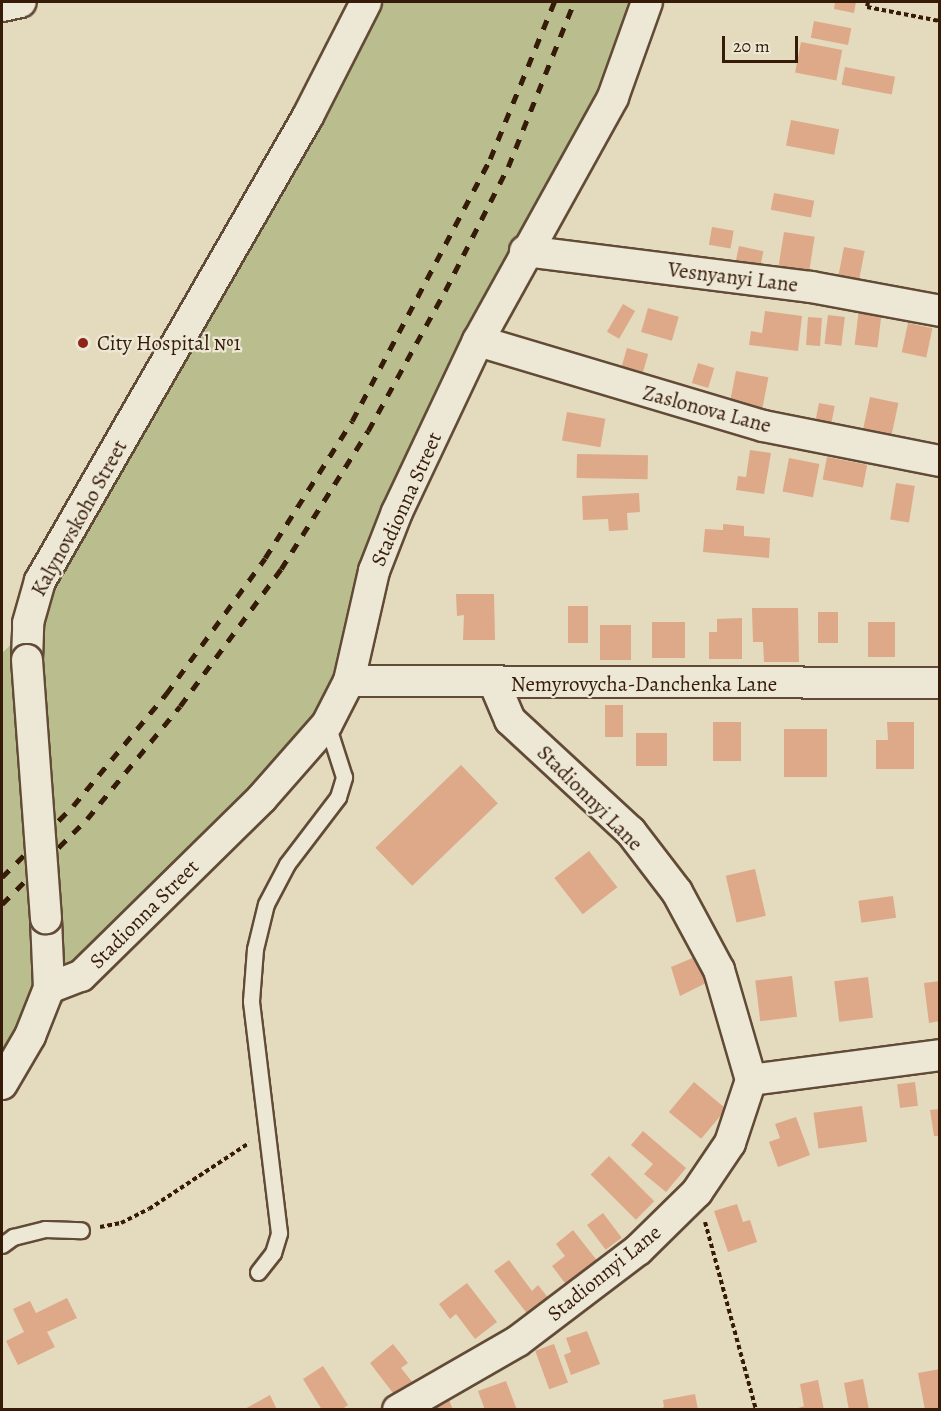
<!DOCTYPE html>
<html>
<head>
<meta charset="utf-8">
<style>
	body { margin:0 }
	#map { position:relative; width:941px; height:1411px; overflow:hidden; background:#e4dabe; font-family:Alegreya,serif }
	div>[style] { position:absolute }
	.green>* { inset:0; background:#babe8e }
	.building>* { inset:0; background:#dda989; transform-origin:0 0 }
	.path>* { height:4px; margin-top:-2px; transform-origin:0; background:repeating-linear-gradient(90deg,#361b08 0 4.5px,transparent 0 7.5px) }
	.roads { filter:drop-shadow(2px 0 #624b36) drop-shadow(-2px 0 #624b36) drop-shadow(0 2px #624b36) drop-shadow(0 -2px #624b36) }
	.lane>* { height:15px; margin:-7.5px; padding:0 7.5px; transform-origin:7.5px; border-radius:7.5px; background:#ede7d5 }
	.street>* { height:30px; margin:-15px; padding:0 15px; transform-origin:15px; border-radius:15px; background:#ede7d5 }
	.rail>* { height:4.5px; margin-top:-2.25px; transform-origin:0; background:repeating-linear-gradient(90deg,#361b08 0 10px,transparent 0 20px) }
	.bridges { filter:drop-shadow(2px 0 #624b36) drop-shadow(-2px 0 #624b36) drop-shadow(0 2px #624b36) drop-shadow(0 -2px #624b36) }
	.street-bridge>* { height:30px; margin:-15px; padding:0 15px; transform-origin:15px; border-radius:15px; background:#ede7d5 }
	.dots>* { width:16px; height:16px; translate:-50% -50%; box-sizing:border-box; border:3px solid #ede7d5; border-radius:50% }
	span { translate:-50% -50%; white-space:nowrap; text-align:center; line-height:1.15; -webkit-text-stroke:4.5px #ede7d5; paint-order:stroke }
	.street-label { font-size:21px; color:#361b08 }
	.poi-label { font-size:21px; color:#361b08 }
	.left { translate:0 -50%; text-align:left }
	.frame { position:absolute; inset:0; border:3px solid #361b08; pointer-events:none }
	.scale { position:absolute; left:722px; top:36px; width:76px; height:27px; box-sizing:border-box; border:3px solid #361b08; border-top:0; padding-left:8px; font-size:18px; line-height:21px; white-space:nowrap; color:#361b08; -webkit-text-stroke:4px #ede7d5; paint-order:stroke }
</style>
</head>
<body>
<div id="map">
	<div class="green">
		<i style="clip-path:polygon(379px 2px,633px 2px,601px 92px,517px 247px,328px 717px,96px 960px,39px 1034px,2px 1103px,2px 653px,37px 620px,50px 585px)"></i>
	</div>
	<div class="building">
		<i style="clip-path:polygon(835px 2px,856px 2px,854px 13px,834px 9px)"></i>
		<i style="left:814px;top:21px;width:38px;height:17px;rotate:11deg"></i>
		<i style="left:801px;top:42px;width:42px;height:31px;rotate:11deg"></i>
		<i style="left:845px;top:67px;width:51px;height:18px;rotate:11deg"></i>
		<i style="left:791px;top:120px;width:49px;height:26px;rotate:11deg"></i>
		<i style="left:774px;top:193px;width:41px;height:17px;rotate:11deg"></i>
		<i style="left:712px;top:227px;width:22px;height:18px;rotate:10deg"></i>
		<i style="left:784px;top:232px;width:31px;height:34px;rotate:9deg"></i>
		<i style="left:739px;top:246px;width:25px;height:14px;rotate:12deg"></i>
		<i style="left:844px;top:247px;width:21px;height:31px;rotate:11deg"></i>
		<i style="left:623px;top:304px;width:14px;height:32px;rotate:30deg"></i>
		<i style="left:648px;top:308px;width:32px;height:25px;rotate:16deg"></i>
		<i style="left:859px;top:309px;width:23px;height:36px;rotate:7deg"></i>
		<i style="clip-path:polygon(765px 311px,802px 316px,798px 351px,749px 345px,751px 331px,762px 333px)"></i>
		<i style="left:828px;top:315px;width:17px;height:29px;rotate:7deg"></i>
		<i style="left:808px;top:317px;width:14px;height:28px;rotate:4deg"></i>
		<i style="left:908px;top:323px;width:25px;height:30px;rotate:12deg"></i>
		<i style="left:627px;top:348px;width:22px;height:27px;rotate:16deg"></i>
		<i style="left:698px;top:363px;width:17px;height:21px;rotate:17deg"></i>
		<i style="left:736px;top:371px;width:33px;height:31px;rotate:11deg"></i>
		<i style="left:870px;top:397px;width:29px;height:33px;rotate:12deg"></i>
		<i style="left:819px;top:403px;width:16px;height:21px;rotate:11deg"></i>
		<i style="left:567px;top:412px;width:39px;height:29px;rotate:10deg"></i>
		<i style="clip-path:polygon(750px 450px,771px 453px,764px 494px,736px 490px,738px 476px,746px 477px)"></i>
		<i style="left:577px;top:454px;width:71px;height:24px;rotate:1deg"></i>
		<i style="left:827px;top:457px;width:41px;height:23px;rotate:11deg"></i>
		<i style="left:789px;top:458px;width:31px;height:34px;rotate:11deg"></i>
		<i style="left:896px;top:483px;width:19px;height:37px;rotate:9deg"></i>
		<i style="clip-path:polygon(639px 493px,640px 512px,627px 513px,628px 530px,609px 531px,608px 519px,583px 520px,582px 496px)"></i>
		<i style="clip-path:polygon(723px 524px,744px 526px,744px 536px,770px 538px,769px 558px,703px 552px,705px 529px,723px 530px)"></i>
		<i style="clip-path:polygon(456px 594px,494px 594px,495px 640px,463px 640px,464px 615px,457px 616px)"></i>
		<i style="left:568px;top:606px;width:20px;height:37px"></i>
		<i style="clip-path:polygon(752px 608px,798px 608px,799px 662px,764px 662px,763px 642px,753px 642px)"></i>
		<i style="left:818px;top:612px;width:20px;height:31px"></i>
		<i style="clip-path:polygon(742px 618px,742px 659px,709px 659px,709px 632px,717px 632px,717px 619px)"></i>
		<i style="left:652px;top:622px;width:33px;height:36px"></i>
		<i style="left:868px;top:622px;width:27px;height:35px"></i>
		<i style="left:600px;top:625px;width:31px;height:35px"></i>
		<i style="left:605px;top:705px;width:18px;height:32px"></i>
		<i style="left:713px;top:722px;width:28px;height:39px"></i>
		<i style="clip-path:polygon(887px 722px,914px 722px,914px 769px,876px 769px,876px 740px,888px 740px)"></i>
		<i style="left:784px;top:729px;width:43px;height:48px"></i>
		<i style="left:667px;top:733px;width:33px;height:31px;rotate:90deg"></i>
		<i style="left:461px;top:765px;width:53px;height:119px;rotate:46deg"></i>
		<i style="left:589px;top:851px;width:46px;height:44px;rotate:52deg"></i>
		<i style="left:755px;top:869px;width:48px;height:30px;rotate:77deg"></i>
		<i style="left:893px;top:896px;width:22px;height:35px;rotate:82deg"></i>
		<i style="clip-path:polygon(695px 957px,706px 983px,680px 996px,671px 967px)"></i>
		<i style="left:792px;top:976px;width:41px;height:37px;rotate:83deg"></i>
		<i style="left:868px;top:977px;width:41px;height:34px;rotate:83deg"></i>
		<i style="clip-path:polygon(940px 981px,940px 1021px,929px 1023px,924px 983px)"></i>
		<i style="left:694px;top:1082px;width:42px;height:39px;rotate:40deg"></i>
		<i style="left:915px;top:1082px;width:24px;height:18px;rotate:83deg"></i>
		<i style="left:862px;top:1106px;width:36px;height:49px;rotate:82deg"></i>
		<i style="clip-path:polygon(940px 1109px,940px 1136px,934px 1136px,930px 1110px)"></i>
		<i style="clip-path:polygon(796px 1117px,810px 1155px,778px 1167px,769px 1142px,780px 1138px,775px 1124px)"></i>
		<i style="clip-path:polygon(643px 1131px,686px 1168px,666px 1192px,644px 1174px,653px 1164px,631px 1145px)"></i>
		<i style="left:609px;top:1156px;width:64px;height:26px;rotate:45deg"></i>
		<i style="clip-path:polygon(737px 1204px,743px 1222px,750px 1220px,757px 1242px,728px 1252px,714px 1211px)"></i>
		<i style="left:603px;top:1213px;width:31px;height:20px;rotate:53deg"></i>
		<i style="clip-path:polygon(573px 1230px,599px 1263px,568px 1287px,552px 1266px,565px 1256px,556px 1244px)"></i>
		<i style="clip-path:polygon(509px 1260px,532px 1291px,538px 1285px,550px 1300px,529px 1316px,494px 1271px)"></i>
		<i style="clip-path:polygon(467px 1283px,497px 1322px,475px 1339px,456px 1314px,450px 1319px,439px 1304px)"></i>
		<i style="clip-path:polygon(67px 1298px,77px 1318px,47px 1332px,55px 1347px,18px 1365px,6px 1341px,24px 1332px,13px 1309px,30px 1301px,36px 1313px)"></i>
		<i style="clip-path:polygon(587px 1331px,600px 1364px,571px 1375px,564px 1355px,571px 1352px,566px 1338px)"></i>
		<i style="clip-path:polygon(393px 1344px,408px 1363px,401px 1368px,413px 1383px,396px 1397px,370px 1363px)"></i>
		<i style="left:554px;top:1344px;width:41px;height:20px;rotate:70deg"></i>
		<i style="clip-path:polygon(323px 1366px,348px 1405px,341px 1410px,322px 1410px,303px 1379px)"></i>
		<i style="clip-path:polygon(940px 1369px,940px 1410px,925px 1410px,918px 1373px)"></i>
		<i style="clip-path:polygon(863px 1379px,869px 1410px,849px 1410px,844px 1383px)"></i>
		<i style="clip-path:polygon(818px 1380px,824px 1410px,793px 1410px,804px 1406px,800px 1384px)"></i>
		<i style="clip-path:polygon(506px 1381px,517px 1410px,485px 1410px,478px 1391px)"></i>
		<i style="clip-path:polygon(695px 1394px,698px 1410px,658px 1410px,664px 1407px,663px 1400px)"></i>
		<i style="clip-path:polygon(270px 1395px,277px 1410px,243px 1410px)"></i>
		<i style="clip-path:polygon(448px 1397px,453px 1410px,431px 1410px,429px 1404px)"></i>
	</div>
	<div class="path">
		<i style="left:868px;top:2px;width:5px;rotate:101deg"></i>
		<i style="left:867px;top:7px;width:74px;rotate:10.9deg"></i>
		<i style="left:705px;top:1222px;width:195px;rotate:74.8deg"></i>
		<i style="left:100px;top:1227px;width:21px;rotate:-11deg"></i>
		<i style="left:121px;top:1223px;width:31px;rotate:-27deg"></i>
		<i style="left:149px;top:1209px;width:120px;rotate:-33.4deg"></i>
	</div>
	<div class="roads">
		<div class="lane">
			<i style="left:2px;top:1245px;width:14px;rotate:-36deg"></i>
			<i style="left:13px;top:1237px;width:33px;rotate:-14deg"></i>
			<i style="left:45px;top:1229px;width:36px;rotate:2deg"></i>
			<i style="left:258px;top:1272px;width:24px;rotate:-52deg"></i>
			<i style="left:273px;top:1253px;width:21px;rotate:-73deg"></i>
			<i style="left:279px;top:1233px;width:234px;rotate:-96.9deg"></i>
			<i style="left:251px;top:1001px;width:52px;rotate:-85.6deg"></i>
			<i style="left:255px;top:949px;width:46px;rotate:-76.3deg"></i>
			<i style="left:266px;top:904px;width:45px;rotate:-62.3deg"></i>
			<i style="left:287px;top:864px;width:84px;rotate:-52.7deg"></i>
			<i style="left:338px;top:797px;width:21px;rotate:-73deg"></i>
			<i style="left:344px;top:777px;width:56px;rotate:-107.8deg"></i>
		</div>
		<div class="street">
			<i style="left:2px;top:6px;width:19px;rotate:-12deg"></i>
			<i style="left:525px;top:251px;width:288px;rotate:7.2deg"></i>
			<i style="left:811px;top:287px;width:131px;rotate:10.5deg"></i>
			<i style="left:478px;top:341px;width:297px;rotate:16.6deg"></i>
			<i style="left:763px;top:426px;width:180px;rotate:11.2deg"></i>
			<i style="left:27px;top:660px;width:37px;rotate:-88deg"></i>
			<i style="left:28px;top:623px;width:44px;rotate:-74.1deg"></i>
			<i style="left:40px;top:581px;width:537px;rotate:-60.04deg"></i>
			<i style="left:308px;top:116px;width:128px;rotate:-63deg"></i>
			<i style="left:349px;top:681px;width:591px;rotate:0.19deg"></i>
			<i style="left:49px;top:988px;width:34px;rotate:-21deg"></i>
			<i style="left:81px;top:976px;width:254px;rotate:-44.5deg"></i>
			<i style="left:262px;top:798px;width:98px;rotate:-48.7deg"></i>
			<i style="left:327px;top:724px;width:48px;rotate:-62.9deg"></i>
			<i style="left:349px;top:681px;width:113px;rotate:-77.2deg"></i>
			<i style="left:374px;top:571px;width:63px;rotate:-68.7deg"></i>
			<i style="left:397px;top:512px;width:189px;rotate:-64.7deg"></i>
			<i style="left:478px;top:341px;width:279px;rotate:-61deg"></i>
			<i style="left:613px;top:97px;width:101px;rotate:-70.3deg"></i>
			<i style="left:751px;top:1080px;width:191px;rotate:-7.5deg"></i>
			<i style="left:2px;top:1084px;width:56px;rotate:-59.7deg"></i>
			<i style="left:30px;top:1036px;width:52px;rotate:-68.4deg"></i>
			<i style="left:49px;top:988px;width:70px;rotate:-92.5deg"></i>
			<i style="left:398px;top:1410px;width:138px;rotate:-29.9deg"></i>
			<i style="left:518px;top:1341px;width:151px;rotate:-37.2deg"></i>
			<i style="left:638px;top:1250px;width:83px;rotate:-44.5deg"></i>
			<i style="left:697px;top:1192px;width:59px;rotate:-56deg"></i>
			<i style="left:730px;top:1143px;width:66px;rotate:-71.6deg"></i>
			<i style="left:751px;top:1080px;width:115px;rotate:-106.2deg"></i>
			<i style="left:719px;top:970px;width:89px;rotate:-118.3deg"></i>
			<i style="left:677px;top:892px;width:76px;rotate:-127.5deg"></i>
			<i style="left:631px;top:832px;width:165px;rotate:-137.2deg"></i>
			<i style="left:510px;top:720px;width:39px;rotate:-113deg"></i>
		</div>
	</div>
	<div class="rail">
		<i style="left:2px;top:877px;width:100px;rotate:-45deg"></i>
		<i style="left:73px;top:806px;width:146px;rotate:-50.3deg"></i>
		<i style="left:166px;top:694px;width:168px;rotate:-53.9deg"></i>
		<i style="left:265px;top:558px;width:162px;rotate:-57.6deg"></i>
		<i style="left:352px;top:421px;width:296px;rotate:-62.2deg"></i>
		<i style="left:490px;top:159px;width:170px;rotate:-67.8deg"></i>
		<i style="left:2px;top:904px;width:120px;rotate:-45deg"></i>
		<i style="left:87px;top:819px;width:146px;rotate:-50.5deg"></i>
		<i style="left:180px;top:706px;width:170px;rotate:-53.6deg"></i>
		<i style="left:281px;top:569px;width:163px;rotate:-57.8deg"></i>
		<i style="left:368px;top:431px;width:160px;rotate:-61.2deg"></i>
		<i style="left:445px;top:291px;width:139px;rotate:-63.1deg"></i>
		<i style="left:508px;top:167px;width:178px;rotate:-68.2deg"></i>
	</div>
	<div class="bridges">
		<div class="street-bridge">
			<i style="left:27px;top:660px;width:259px;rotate:85.8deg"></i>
		</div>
	</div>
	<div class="dots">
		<i style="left:83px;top:343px;background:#8f2418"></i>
	</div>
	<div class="street-label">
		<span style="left:733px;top:277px;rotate:7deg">Vesnyanyi Lane</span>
		<span style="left:707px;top:409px;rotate:15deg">Zaslonova Lane</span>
		<span style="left:406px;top:499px;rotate:-66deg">Stadionna Street</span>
		<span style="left:79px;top:518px;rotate:-61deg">Kalynovskoho Street</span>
		<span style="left:644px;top:684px">Nemyrovycha-Danchenka Lane</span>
		<span style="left:590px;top:798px;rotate:45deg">Stadionnyi Lane</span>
		<span style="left:144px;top:914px;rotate:-45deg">Stadionna Street</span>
		<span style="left:604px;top:1273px;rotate:-39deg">Stadionnyi Lane</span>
	</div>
	<div class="poi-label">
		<span class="left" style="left:97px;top:343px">City Hospital №1</span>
	</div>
	<div class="frame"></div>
	<div class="scale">20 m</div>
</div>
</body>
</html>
